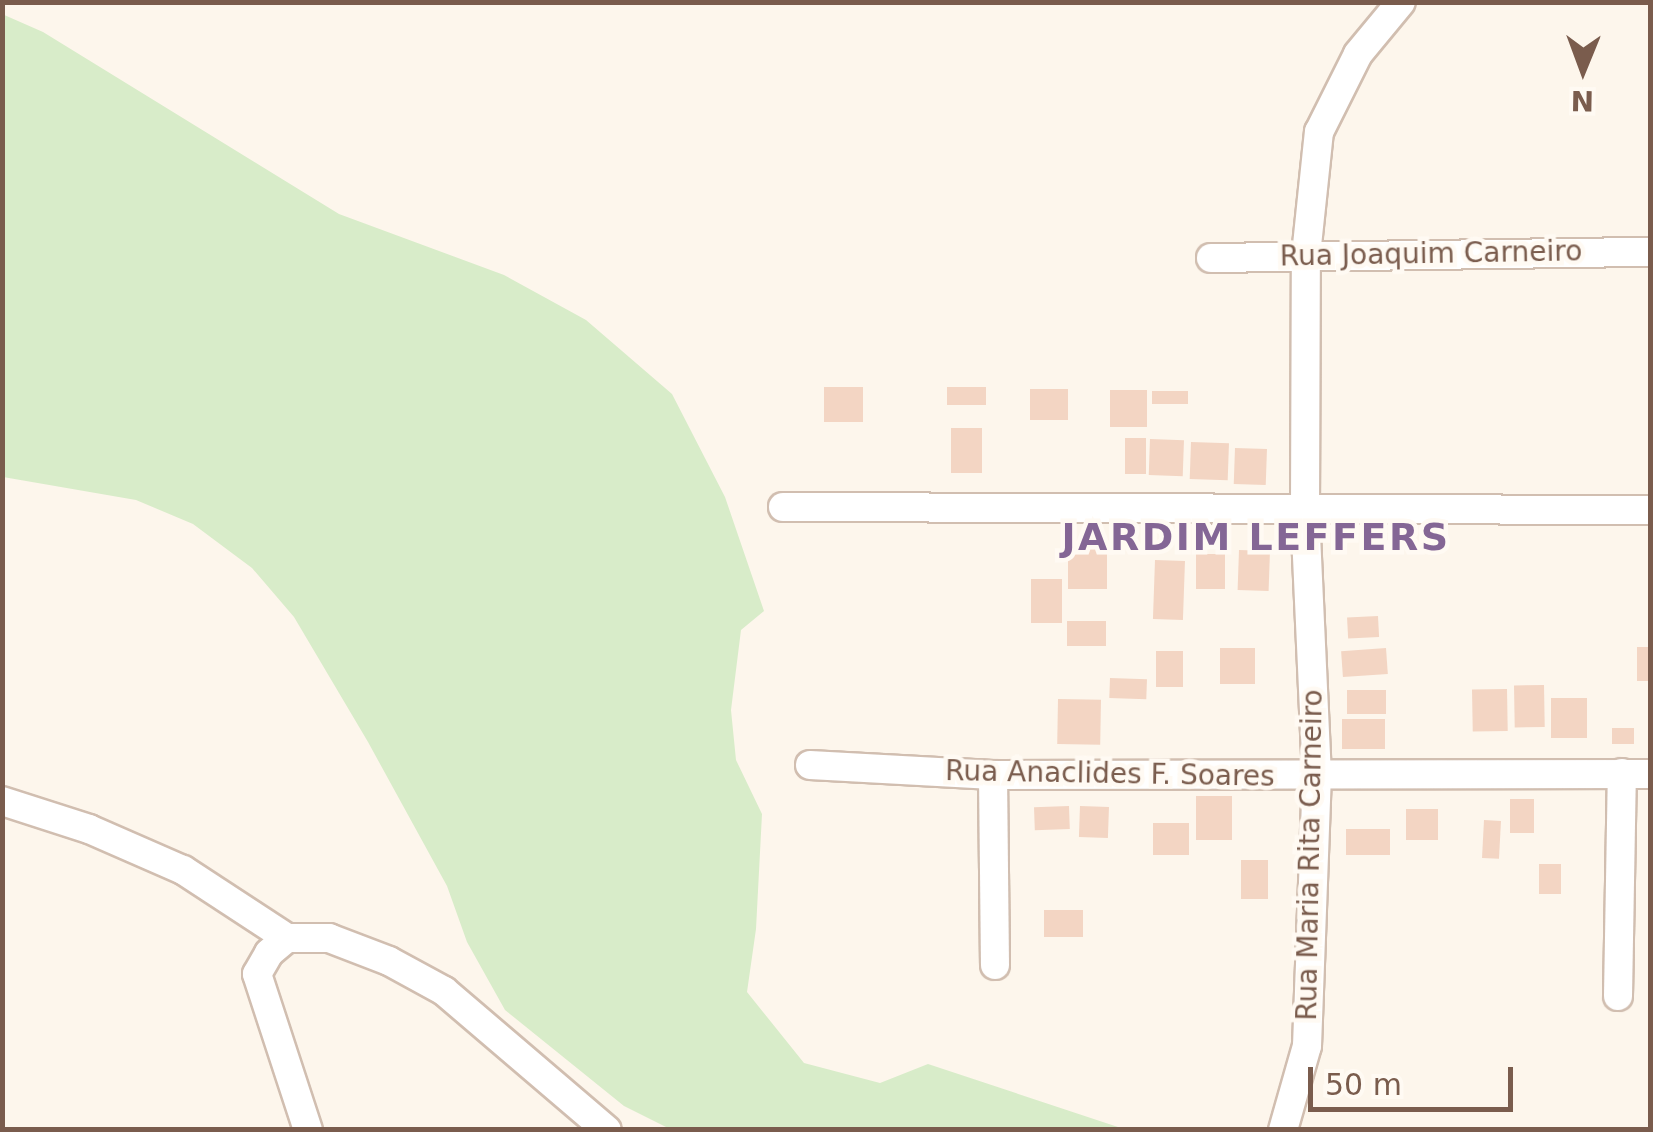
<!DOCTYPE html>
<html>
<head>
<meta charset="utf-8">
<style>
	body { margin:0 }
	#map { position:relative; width:1653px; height:1132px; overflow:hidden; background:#fdf6ec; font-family:"DejaVu Sans",sans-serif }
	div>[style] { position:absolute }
	.green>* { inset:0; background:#d8ecc9 }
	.building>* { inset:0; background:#f3d5c3; transform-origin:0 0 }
	.roads { filter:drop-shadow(2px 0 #d1beb0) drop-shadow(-2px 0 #d1beb0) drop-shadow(0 2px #d1beb0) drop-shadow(0 -2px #d1beb0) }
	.minor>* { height:28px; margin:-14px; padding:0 14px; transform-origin:14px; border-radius:14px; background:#fff }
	span { translate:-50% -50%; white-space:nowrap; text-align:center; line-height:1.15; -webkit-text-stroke:9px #fffaf3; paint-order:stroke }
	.street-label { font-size:28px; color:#7a5c4d }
	.district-label { font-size:38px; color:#846695; font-weight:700; letter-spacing:2.5px }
	.frame { position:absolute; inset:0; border:5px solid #7a5c4d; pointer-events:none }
	.north { position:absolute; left:1533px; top:20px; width:100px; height:100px; -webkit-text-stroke:8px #fffaf3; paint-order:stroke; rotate:181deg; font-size:28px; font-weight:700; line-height:40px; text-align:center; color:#7a5c4d }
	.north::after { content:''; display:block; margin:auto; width:35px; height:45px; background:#7a5c4d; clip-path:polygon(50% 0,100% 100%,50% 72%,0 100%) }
	.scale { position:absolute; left:1308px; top:1067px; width:205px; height:45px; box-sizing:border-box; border:5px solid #7a5c4d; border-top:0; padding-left:12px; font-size:30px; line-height:35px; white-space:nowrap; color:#7a5c4d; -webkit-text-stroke:8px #fffaf3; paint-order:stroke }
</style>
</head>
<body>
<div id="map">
	<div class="green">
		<i style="clip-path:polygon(2px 14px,43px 32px,339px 214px,504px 275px,586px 320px,672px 394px,725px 497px,764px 611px,741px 630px,731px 710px,736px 760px,762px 814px,756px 929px,747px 992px,804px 1063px,880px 1083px,928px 1064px,1124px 1129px,670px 1129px,624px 1106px,505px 1010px,467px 942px,447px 886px,368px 742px,294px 617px,252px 568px,193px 524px,136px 500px,3px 477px)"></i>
	</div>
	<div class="building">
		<i style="left:824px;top:387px;width:39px;height:35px"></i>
		<i style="left:986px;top:387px;width:18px;height:39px;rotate:90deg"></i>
		<i style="left:1068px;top:389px;width:31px;height:38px;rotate:90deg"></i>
		<i style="left:1110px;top:390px;width:37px;height:37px"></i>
		<i style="left:1152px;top:391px;width:36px;height:13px"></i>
		<i style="left:951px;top:428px;width:31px;height:45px"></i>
		<i style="left:1125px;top:438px;width:21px;height:36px"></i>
		<i style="left:1150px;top:439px;width:34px;height:36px;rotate:2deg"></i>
		<i style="left:1191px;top:442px;width:38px;height:37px;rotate:2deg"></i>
		<i style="left:1235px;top:448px;width:32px;height:36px;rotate:2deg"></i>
		<i style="left:1068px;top:549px;width:39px;height:40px"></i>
		<i style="left:1239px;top:550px;width:31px;height:40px;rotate:2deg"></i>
		<i style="left:1196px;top:554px;width:29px;height:35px"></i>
		<i style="left:1155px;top:560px;width:30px;height:59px;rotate:2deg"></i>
		<i style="left:1031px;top:579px;width:31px;height:44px"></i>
		<i style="left:1378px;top:616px;width:21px;height:31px;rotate:87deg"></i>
		<i style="left:1067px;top:621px;width:39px;height:25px"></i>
		<i style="left:1637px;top:647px;width:13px;height:34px"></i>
		<i style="left:1220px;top:648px;width:35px;height:36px"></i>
		<i style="left:1386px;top:648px;width:26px;height:45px;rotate:86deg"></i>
		<i style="left:1156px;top:651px;width:27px;height:36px"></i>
		<i style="left:1110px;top:678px;width:37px;height:20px;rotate:2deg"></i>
		<i style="left:1544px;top:685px;width:42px;height:30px;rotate:89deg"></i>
		<i style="left:1507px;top:689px;width:42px;height:35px;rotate:89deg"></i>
		<i style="left:1386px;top:690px;width:24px;height:39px;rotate:90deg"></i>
		<i style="left:1551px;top:698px;width:36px;height:40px"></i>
		<i style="left:1058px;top:699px;width:43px;height:45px;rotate:1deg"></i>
		<i style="left:1385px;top:719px;width:30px;height:43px;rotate:90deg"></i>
		<i style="left:1612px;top:728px;width:22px;height:16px"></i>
		<i style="left:1196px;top:796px;width:36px;height:44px"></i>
		<i style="left:1510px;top:799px;width:24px;height:34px"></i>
		<i style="left:1069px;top:806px;width:23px;height:35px;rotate:88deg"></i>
		<i style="left:1080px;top:806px;width:29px;height:31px;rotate:2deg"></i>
		<i style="left:1406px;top:809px;width:32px;height:31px"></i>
		<i style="left:1484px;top:820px;width:17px;height:38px;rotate:3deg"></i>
		<i style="left:1189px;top:823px;width:32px;height:36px;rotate:90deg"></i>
		<i style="left:1390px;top:829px;width:26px;height:44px;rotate:90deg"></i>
		<i style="left:1241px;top:860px;width:27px;height:39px"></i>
		<i style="left:1539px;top:864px;width:22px;height:30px"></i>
		<i style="left:1044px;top:910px;width:39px;height:27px"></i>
	</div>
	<div class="roads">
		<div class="minor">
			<i style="left:1211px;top:258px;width:439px;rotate:-0.8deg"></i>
			<i style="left:783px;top:507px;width:867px;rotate:0.2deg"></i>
			<i style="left:810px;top:765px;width:183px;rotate:3.1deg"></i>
			<i style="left:993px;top:775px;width:657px;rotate:-0.09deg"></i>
			<i style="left:993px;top:775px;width:190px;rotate:89.4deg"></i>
			<i style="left:2px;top:801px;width:91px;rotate:17.8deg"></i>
			<i style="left:89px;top:829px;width:103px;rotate:23.6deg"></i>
			<i style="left:183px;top:870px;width:124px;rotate:33.2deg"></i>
			<i style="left:1618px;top:996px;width:223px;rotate:-89deg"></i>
			<i style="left:308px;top:1130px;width:164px;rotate:-108.1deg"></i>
			<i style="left:257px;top:974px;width:24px;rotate:-60deg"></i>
			<i style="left:269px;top:953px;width:23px;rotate:-40deg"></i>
			<i style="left:287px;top:938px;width:42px"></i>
			<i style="left:329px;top:938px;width:64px;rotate:21deg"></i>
			<i style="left:389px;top:961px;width:63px;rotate:28.6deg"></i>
			<i style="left:444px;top:991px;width:214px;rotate:40.5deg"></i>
			<i style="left:1283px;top:1130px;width:87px;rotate:-74.1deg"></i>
			<i style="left:1307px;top:1046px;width:269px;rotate:-87.9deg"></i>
			<i style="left:1317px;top:777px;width:269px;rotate:-92.6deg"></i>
			<i style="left:1305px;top:508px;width:253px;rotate:-89.8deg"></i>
			<i style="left:1306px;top:255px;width:124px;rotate:-84deg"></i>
			<i style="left:1319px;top:132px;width:87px;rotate:-63.4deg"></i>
			<i style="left:1358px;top:54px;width:67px;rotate:-50.4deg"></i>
		</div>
	</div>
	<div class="street-label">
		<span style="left:1431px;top:254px;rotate:-1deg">Rua Joaquim Carneiro</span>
		<span style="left:1110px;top:774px;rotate:1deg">Rua Anaclides F. Soares</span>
		<span style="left:1310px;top:855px;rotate:-89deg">Rua Maria Rita Carneiro</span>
	</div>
	<div class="district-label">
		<span style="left:1256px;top:538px">JARDIM LEFFERS</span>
	</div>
	<div class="frame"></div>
	<div class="north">N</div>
	<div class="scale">50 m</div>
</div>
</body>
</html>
